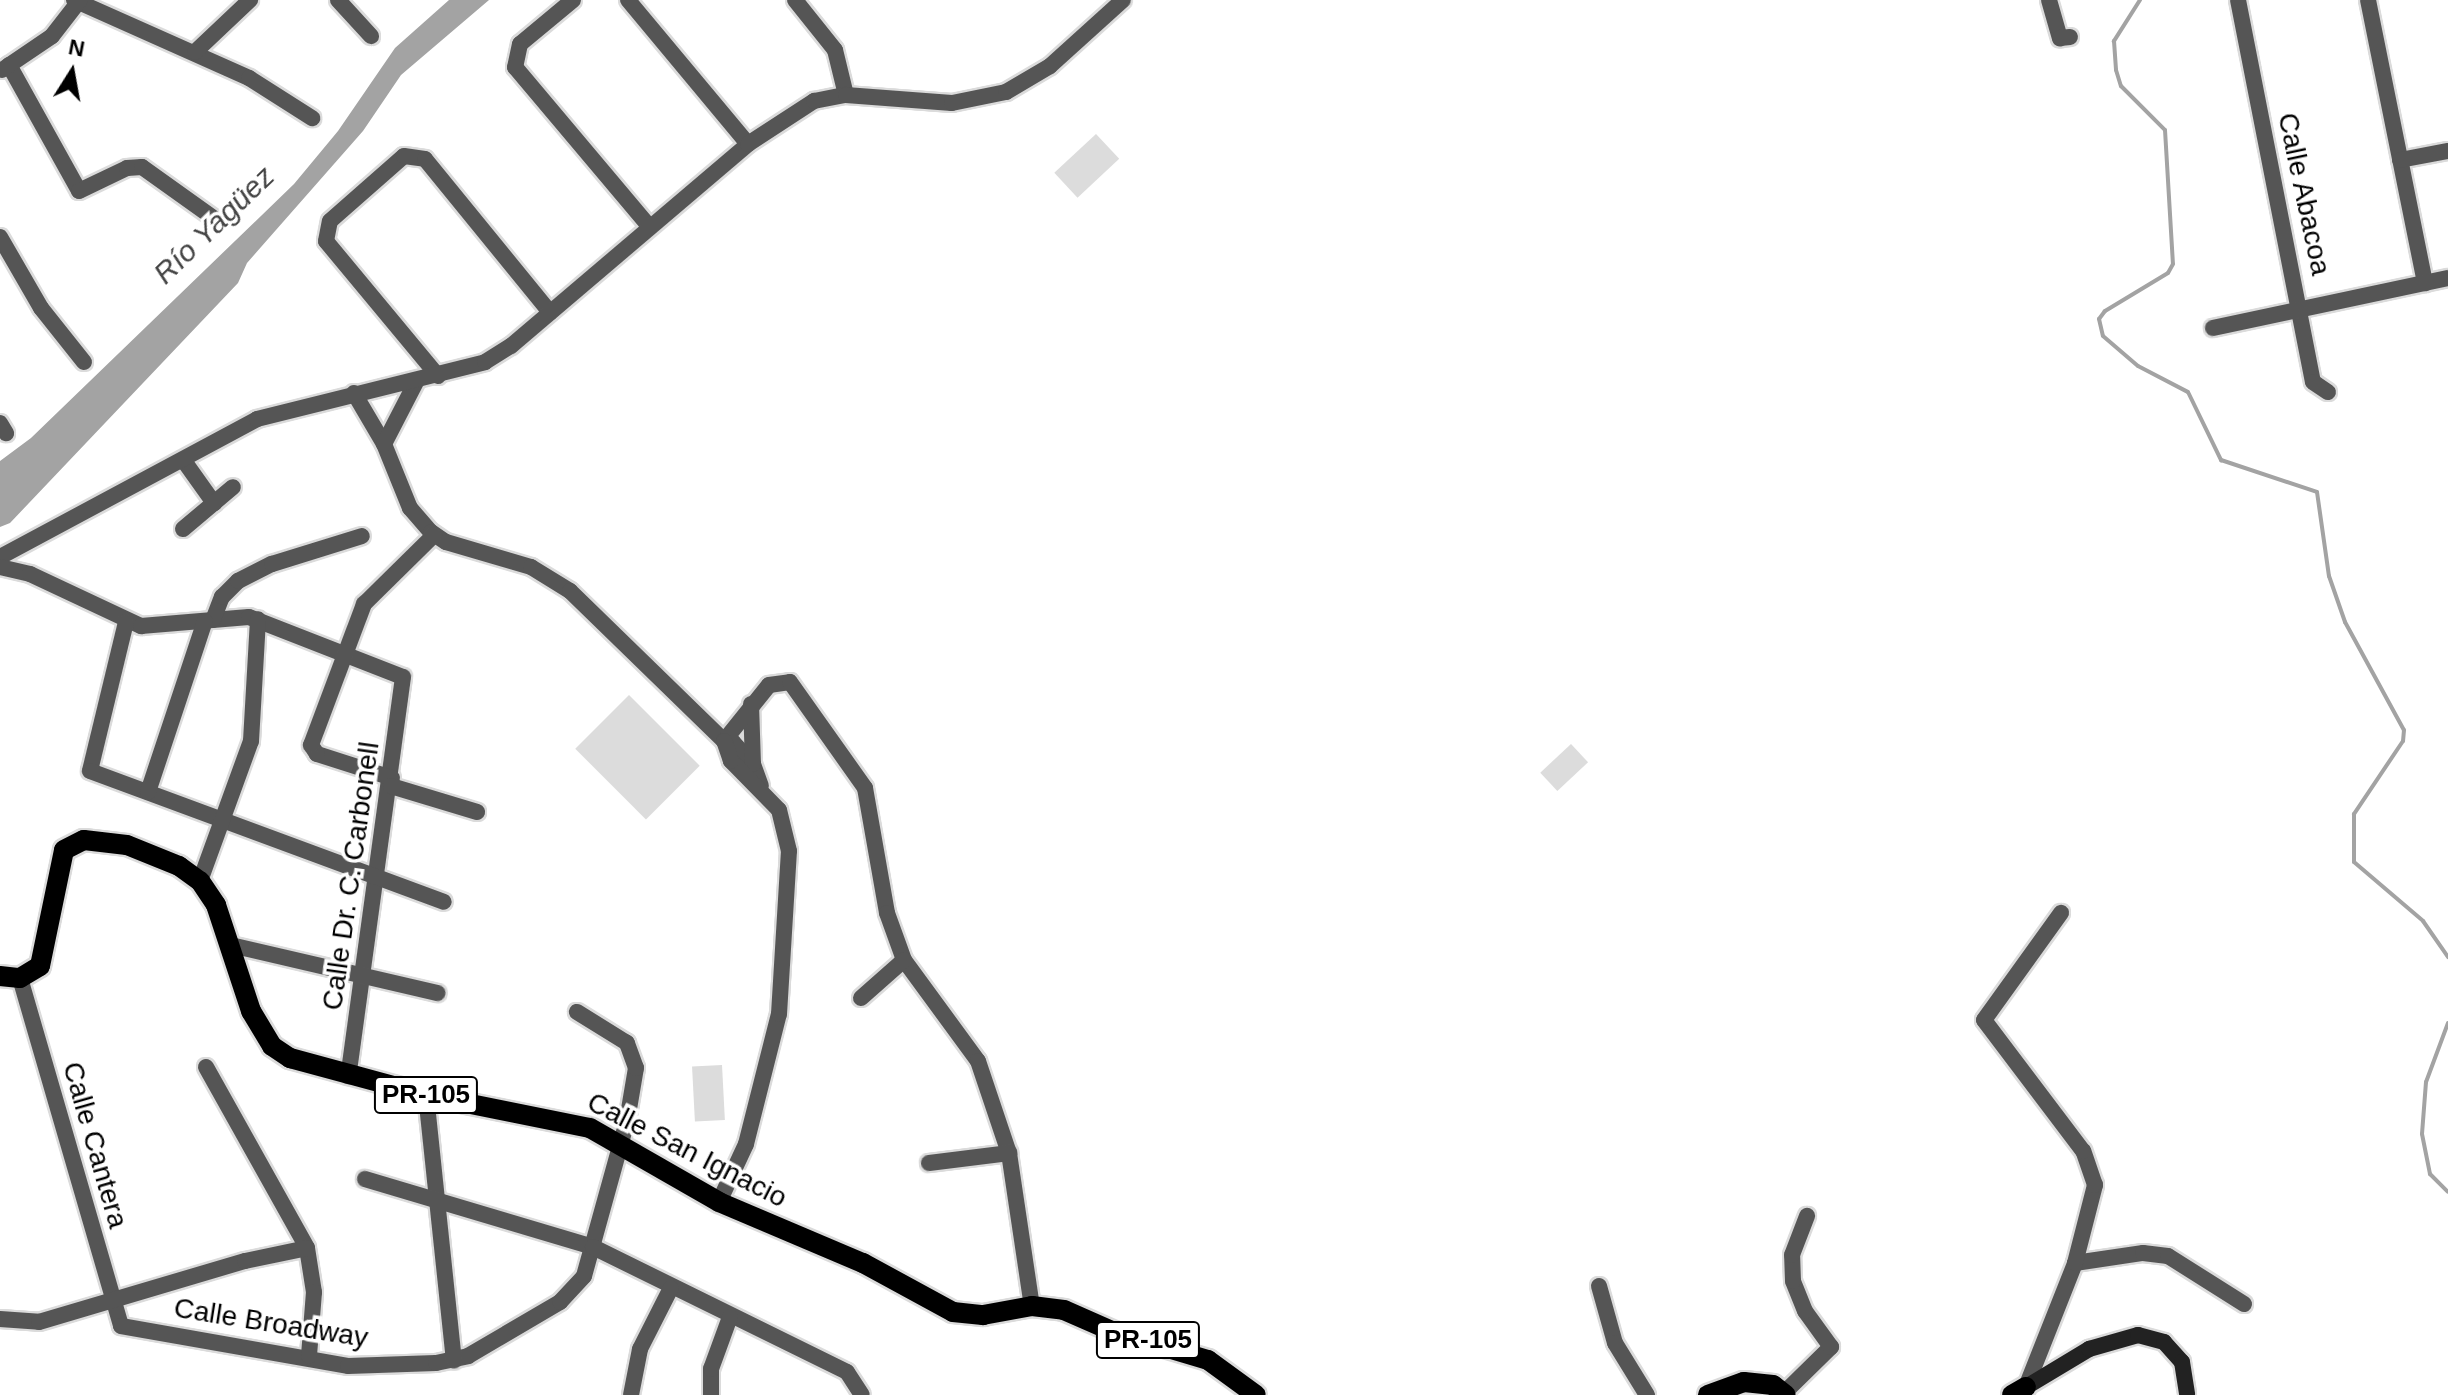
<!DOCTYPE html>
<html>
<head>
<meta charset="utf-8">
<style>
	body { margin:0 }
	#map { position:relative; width:2448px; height:1395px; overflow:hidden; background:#fff; font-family:Helvetica,sans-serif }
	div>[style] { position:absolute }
	.green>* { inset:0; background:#dcdcdc; transform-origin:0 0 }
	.water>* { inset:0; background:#a3a3a3 }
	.stream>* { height:4px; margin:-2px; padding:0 2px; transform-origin:2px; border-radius:2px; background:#a3a3a3 }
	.roads { filter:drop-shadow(2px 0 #dbdbdb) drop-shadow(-2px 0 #dbdbdb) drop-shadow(0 2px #dbdbdb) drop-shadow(0 -2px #dbdbdb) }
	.minor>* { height:16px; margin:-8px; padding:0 8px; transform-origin:8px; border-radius:8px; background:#555 }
	.secondary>* { height:16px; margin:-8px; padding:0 8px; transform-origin:8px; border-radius:8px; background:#222 }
	.primary>* { height:20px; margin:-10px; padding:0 10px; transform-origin:10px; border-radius:10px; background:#000 }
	span { translate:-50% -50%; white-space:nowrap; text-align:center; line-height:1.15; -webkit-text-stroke:7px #fff; paint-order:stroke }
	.shield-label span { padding:2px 6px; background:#fff; border:2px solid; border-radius:6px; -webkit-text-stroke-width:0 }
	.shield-label { font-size:26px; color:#000; font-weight:700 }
	.street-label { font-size:28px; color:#000 }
	.water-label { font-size:30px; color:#444; font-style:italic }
	.north { position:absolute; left:32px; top:32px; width:80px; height:80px; -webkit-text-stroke:6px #fff; paint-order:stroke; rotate:11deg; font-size:22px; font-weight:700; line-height:32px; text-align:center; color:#000 }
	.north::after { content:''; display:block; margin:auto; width:28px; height:36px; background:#000; clip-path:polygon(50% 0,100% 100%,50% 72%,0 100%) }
</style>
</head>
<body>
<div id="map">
	<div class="green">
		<i style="left:1096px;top:134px;width:34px;height:57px;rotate:47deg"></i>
		<i style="left:629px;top:695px;width:100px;height:76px;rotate:45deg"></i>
		<i style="left:1571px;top:744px;width:25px;height:42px;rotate:47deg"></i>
		<i style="left:722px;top:1065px;width:55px;height:30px;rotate:87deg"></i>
	</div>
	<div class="water">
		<i style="clip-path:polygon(449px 0,489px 0,401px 75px,363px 131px,247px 263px,238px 283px,10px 523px,0 527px,0 461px,31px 438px,294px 184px,338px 131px,395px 48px)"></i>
	</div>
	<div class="stream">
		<i style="left:2140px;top:0;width:49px;rotate:122.4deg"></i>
		<i style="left:2114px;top:41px;width:29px;rotate:86deg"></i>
		<i style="left:2116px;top:70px;width:17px;rotate:73deg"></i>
		<i style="left:2121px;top:86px;width:62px;rotate:45deg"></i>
		<i style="left:2165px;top:130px;width:134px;rotate:86.6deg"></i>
		<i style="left:2173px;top:264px;width:10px;rotate:119deg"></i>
		<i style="left:2168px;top:273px;width:74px;rotate:148.9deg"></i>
		<i style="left:2105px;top:311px;width:10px;rotate:127deg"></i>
		<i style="left:2099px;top:319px;width:17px;rotate:77deg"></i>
		<i style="left:2103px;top:336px;width:46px;rotate:40.6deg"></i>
		<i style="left:2138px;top:366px;width:56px;rotate:27.5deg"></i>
		<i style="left:2188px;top:392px;width:76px;rotate:64.1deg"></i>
		<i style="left:2221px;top:460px;width:101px;rotate:18.4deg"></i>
		<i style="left:2317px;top:492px;width:85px;rotate:81.9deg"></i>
		<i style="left:2329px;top:576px;width:49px;rotate:70.8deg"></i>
		<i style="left:2345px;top:622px;width:123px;rotate:61.4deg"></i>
		<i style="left:2404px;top:730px;width:11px;rotate:95deg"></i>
		<i style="left:2403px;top:741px;width:88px;rotate:123.9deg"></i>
		<i style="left:2354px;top:814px;width:48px;rotate:90deg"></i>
		<i style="left:2354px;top:862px;width:91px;rotate:40.5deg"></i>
		<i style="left:2423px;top:921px;width:44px;rotate:55.2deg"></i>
		<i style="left:2448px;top:1023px;width:63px;rotate:110.4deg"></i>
		<i style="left:2426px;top:1082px;width:52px;rotate:94.4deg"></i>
		<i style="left:2422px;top:1134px;width:41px;rotate:78.7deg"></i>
		<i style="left:2430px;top:1174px;width:25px;rotate:45deg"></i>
	</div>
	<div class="roads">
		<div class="minor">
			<i style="left:74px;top:0;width:192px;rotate:24deg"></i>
			<i style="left:249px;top:78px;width:75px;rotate:32.4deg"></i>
			<i style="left:338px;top:0;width:49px;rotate:47.5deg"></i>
			<i style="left:573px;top:0;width:69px;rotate:140.3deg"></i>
			<i style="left:520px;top:44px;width:24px;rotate:102deg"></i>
			<i style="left:515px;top:67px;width:208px;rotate:49.9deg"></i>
			<i style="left:628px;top:0;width:187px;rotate:50.2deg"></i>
			<i style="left:795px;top:0;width:64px;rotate:51.3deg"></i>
			<i style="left:835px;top:50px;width:46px;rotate:76.3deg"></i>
			<i style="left:2049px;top:0;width:40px;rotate:74deg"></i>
			<i style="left:2060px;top:38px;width:10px;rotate:-6deg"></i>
			<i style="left:2238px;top:0;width:389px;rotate:78.9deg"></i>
			<i style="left:2313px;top:382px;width:18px;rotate:34deg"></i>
			<i style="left:2368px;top:0;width:289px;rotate:78.6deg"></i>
			<i style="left:195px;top:52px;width:76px;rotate:-43.4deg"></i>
			<i style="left:9px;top:65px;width:144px;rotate:60.9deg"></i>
			<i style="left:79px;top:191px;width:53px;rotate:-25.6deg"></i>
			<i style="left:127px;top:168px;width:15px;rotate:-4deg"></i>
			<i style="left:142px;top:167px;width:86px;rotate:35.5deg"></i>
			<i style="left:2px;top:70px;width:60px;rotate:-34.2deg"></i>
			<i style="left:52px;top:36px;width:46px;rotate:-52.1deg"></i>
			<i style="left:2400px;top:160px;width:49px;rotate:-10.6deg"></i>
			<i style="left:0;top:237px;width:82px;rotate:60deg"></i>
			<i style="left:41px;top:308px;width:69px;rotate:51.5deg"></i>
			<i style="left:2213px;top:328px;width:240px;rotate:-12deg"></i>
			<i style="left:438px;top:376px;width:175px;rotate:-129.7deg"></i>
			<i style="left:326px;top:241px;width:20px;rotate:-79deg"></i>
			<i style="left:330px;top:221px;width:98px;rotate:-41.3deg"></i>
			<i style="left:404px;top:156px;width:21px;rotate:8deg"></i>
			<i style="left:425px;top:159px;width:198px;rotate:50.8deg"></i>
			<i style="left:354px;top:393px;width:59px;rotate:59.5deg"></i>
			<i style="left:384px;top:444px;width:69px;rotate:67.9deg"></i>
			<i style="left:410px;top:508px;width:32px;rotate:49deg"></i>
			<i style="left:431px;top:532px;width:18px;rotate:34deg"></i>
			<i style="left:446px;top:542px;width:89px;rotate:16.4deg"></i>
			<i style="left:531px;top:567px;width:46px;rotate:31.6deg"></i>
			<i style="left:570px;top:591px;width:215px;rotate:44.2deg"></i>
			<i style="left:724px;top:741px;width:9px;rotate:6deg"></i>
			<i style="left:733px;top:742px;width:30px;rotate:48deg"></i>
			<i style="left:753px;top:764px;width:23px;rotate:70deg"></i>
			<i style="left:0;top:423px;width:12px;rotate:59deg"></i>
			<i style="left:384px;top:444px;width:72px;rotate:-62.7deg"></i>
			<i style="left:184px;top:461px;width:52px;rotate:54.5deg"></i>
			<i style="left:183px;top:529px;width:65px;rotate:-40deg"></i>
			<i style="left:0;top:557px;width:292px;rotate:-28.2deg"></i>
			<i style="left:257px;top:419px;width:235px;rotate:-14deg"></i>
			<i style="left:485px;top:362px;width:31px;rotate:-32deg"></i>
			<i style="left:511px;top:346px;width:311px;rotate:-40.4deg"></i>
			<i style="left:748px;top:144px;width:79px;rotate:-33.1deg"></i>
			<i style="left:814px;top:101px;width:33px;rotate:-11deg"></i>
			<i style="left:846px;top:95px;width:106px;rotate:4.3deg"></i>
			<i style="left:952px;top:103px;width:55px;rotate:-11.5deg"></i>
			<i style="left:1006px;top:92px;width:51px;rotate:-30.6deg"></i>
			<i style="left:1050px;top:66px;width:98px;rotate:-42.1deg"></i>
			<i style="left:0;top:567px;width:31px;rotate:13deg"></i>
			<i style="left:30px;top:574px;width:123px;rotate:25.1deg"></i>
			<i style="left:141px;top:626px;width:108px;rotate:-4.8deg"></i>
			<i style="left:249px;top:617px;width:165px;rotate:21.3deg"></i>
			<i style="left:403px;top:677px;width:403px;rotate:97.8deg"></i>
			<i style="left:213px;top:620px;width:25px;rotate:-69deg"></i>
			<i style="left:222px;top:597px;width:23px;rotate:-45deg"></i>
			<i style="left:238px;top:581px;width:38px;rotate:-27deg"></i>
			<i style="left:272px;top:564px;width:94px;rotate:-17.3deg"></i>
			<i style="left:126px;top:622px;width:153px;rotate:103.6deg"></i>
			<i style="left:90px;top:771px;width:377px;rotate:20.3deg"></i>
			<i style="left:751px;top:704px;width:60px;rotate:88.1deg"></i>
			<i style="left:724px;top:741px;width:72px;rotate:-51.2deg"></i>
			<i style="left:769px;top:685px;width:21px;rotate:-8deg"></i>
			<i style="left:790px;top:682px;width:130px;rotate:54.7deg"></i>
			<i style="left:865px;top:788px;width:127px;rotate:80deg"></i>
			<i style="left:887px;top:913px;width:50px;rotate:70.1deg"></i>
			<i style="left:904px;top:960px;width:125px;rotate:53.8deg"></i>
			<i style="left:978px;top:1061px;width:97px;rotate:71.4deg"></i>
			<i style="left:1009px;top:1153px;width:155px;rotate:81.5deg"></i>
			<i style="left:392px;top:778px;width:79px;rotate:-162.3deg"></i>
			<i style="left:317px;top:754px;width:11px;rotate:-124deg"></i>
			<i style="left:311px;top:745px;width:151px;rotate:-69.4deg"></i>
			<i style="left:364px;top:604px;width:98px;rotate:-44.6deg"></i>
			<i style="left:391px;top:786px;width:90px;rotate:16.8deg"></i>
			<i style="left:148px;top:792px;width:180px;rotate:-71.6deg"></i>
			<i style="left:200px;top:881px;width:149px;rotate:-70deg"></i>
			<i style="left:251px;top:741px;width:122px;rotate:-86.7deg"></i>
			<i style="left:231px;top:945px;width:212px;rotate:13.1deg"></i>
			<i style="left:20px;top:978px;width:362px;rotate:73.8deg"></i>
			<i style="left:121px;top:1326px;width:230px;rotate:10deg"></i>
			<i style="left:348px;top:1366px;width:88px;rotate:-2deg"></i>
			<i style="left:436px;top:1363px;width:33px;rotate:-12deg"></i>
			<i style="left:468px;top:1356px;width:107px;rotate:-30.4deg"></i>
			<i style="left:560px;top:1302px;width:35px;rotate:-47deg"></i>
			<i style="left:584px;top:1276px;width:161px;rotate:-74.5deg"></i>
			<i style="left:627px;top:1121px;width:54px;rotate:-80.4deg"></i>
			<i style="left:636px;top:1068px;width:27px;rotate:-110deg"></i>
			<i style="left:627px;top:1043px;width:59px;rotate:-148.2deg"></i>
			<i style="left:861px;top:998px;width:57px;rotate:-41.5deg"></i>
			<i style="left:206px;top:1067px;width:207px;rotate:60.8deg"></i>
			<i style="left:307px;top:1248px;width:45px;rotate:81deg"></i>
			<i style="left:314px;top:1292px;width:64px;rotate:94.5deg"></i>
			<i style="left:426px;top:1095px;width:267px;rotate:84deg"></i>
			<i style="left:929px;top:1163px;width:81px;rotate:-7.1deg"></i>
			<i style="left:365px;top:1179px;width:238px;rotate:16.6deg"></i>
			<i style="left:593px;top:1247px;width:283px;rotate:26.2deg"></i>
			<i style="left:847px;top:1372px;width:27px;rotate:57deg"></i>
			<i style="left:719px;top:1202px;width:64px;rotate:-65deg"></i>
			<i style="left:746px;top:1144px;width:134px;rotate:-75.8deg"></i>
			<i style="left:779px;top:1014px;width:163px;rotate:-86.5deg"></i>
			<i style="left:789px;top:851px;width:42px;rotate:-103.7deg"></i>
			<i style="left:779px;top:810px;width:69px;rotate:-134.4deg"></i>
			<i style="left:731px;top:761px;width:21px;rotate:-109deg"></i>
			<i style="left:2075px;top:1263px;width:69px;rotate:-8.4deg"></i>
			<i style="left:2143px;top:1253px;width:25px;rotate:7deg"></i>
			<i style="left:2168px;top:1256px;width:90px;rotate:32.3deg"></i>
			<i style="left:1599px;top:1286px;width:59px;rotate:74.3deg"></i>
			<i style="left:1615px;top:1343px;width:61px;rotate:58.4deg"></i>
			<i style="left:0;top:1319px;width:39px;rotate:4deg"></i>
			<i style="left:39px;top:1322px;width:215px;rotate:-16.5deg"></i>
			<i style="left:245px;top:1261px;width:63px;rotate:-11.8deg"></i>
			<i style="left:2026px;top:1387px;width:133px;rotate:-68.4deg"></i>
			<i style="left:2075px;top:1263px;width:81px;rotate:-75.6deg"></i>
			<i style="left:2095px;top:1185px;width:36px;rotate:-109deg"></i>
			<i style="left:2083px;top:1151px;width:164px;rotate:-127.1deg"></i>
			<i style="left:1984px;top:1020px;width:132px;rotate:-54.3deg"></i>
			<i style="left:1784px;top:1393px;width:66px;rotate:-44.4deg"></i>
			<i style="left:1831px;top:1347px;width:44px;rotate:-125.8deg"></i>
			<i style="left:1805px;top:1311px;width:32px;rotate:-112deg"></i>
			<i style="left:1793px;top:1281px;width:26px;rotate:-92deg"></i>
			<i style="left:1792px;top:1255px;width:42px;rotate:-69deg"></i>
			<i style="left:631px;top:1395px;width:47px;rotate:-78.9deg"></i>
			<i style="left:640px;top:1349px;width:68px;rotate:-63.1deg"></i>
			<i style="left:711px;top:1395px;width:26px;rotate:-90deg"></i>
			<i style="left:711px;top:1369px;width:55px;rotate:-69.9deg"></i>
		</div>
		<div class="secondary">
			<i style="left:2026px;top:1387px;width:74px;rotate:-31.1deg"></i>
			<i style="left:2089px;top:1349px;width:51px;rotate:-15.9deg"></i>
			<i style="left:2138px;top:1335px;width:27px;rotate:15deg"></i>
			<i style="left:2164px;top:1342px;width:27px;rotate:48deg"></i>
			<i style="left:2182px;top:1362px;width:33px;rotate:81deg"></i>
		</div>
		<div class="primary">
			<i style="left:0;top:976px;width:20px;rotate:6deg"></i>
			<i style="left:20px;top:978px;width:23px;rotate:-31deg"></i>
			<i style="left:40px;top:966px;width:118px;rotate:-78.3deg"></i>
			<i style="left:64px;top:850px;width:22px;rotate:-27deg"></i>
			<i style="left:84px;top:840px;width:43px;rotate:6.6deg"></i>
			<i style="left:127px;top:845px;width:56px;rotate:22deg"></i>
			<i style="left:179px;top:866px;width:26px;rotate:36deg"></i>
			<i style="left:200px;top:881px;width:29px;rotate:56deg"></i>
			<i style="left:216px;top:905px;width:112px;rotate:71.7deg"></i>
			<i style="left:251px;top:1011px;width:41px;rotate:59deg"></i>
			<i style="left:272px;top:1046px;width:22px;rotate:34deg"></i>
			<i style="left:290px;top:1058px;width:141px;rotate:15.2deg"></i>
			<i style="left:426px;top:1095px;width:167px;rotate:11.4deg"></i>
			<i style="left:590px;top:1128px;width:149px;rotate:29.8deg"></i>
			<i style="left:719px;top:1202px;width:156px;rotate:23deg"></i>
			<i style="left:863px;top:1263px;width:102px;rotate:28.6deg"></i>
			<i style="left:953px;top:1312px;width:30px;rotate:6deg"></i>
			<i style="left:983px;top:1315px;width:50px;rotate:-10.4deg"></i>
			<i style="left:1032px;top:1306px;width:32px;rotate:7deg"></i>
			<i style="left:1064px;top:1310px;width:55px;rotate:23.7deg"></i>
			<i style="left:1114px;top:1332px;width:98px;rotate:16.6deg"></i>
			<i style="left:1208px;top:1360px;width:59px;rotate:36.1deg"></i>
			<i style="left:1708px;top:1395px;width:38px;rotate:-20deg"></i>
			<i style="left:1744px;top:1382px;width:29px;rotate:6deg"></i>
			<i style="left:1773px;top:1385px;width:16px;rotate:38deg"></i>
			<i style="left:2012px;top:1395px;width:16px;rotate:-30deg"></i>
		</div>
	</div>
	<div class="shield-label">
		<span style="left:426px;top:1095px">PR-105</span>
		<span style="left:1148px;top:1340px">PR-105</span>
	</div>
	<div class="street-label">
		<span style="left:2304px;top:194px;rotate:78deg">Calle Abacoa</span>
		<span style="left:351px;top:876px;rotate:-82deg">Calle Dr. C. Carbonell</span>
		<span style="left:95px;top:1145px;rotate:74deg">Calle Cantera</span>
		<span style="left:687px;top:1150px;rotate:27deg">Calle San Ignacio</span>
		<span style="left:271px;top:1323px;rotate:9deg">Calle Broadway</span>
	</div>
	<div class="water-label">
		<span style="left:214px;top:225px;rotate:-44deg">Río Yagüez</span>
	</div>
	<div class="north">N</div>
</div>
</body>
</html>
